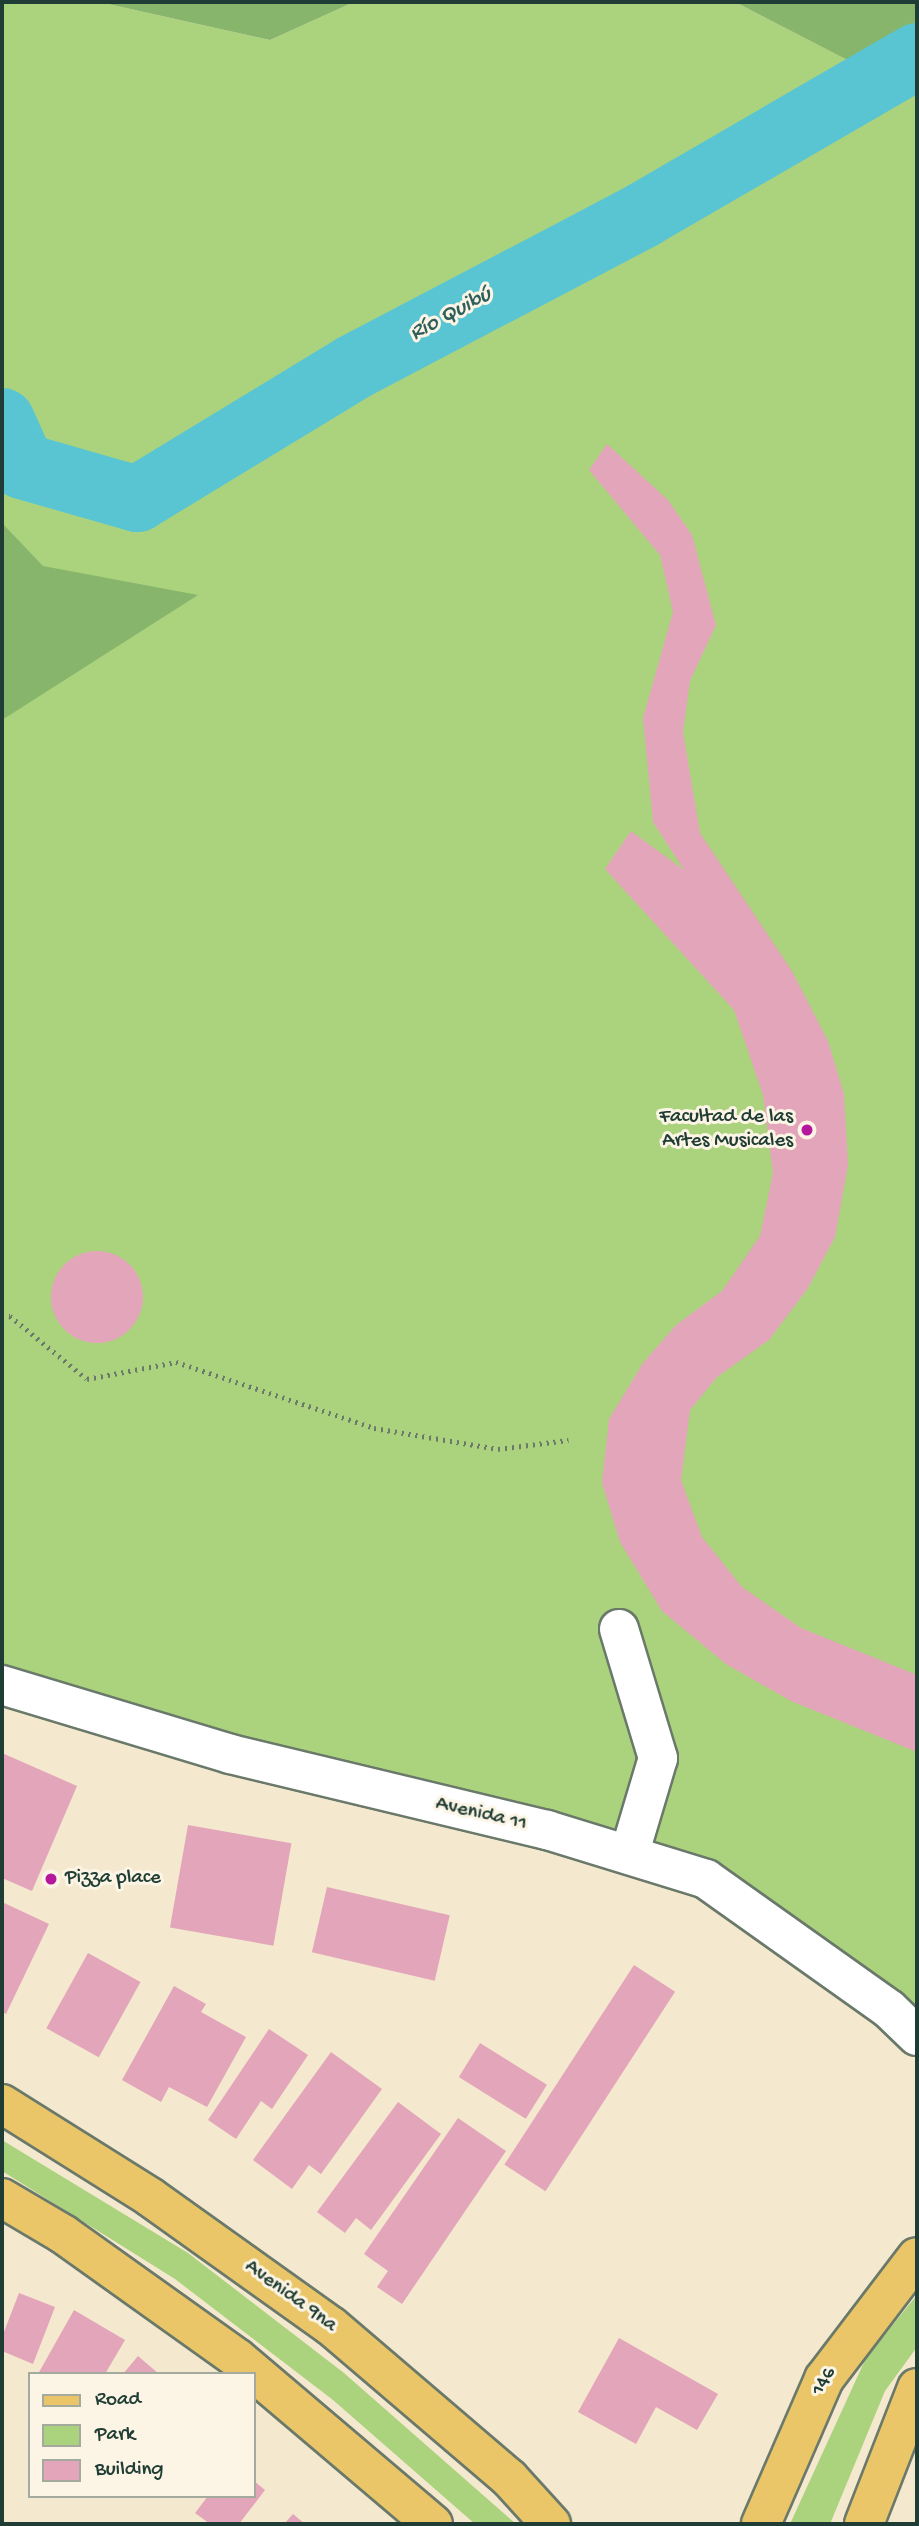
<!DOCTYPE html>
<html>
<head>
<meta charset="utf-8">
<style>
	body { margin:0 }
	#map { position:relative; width:919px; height:2526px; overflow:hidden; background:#f4e8cf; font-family:"Gochi Hand",sans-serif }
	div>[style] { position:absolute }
	.green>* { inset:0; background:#abd37d }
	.forest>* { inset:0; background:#88b56c }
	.river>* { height:66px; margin:-33px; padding:0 33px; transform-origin:33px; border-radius:33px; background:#59c5d3 }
	.building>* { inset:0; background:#e3a5b9; transform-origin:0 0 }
	.round { border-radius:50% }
	.path>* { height:4.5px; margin-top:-2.25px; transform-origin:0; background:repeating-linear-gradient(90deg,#6a796a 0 2px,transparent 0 7px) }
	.roads { filter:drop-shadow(2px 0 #6a796a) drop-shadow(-2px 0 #6a796a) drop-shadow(0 2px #6a796a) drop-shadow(0 -2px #6a796a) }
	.minor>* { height:38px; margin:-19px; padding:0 19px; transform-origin:19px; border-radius:19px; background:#fff }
	.major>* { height:38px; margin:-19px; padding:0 19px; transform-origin:19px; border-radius:19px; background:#eac669 }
	.dots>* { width:19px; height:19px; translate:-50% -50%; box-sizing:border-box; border:4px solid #fcf5e5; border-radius:50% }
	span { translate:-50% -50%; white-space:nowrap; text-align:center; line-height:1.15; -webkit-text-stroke:6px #fcf5e5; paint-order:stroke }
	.poi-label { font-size:21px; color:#1f3d34 }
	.right { translate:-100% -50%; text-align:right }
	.left { translate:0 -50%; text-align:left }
	.street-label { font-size:21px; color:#1f3d34 }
	.water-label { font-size:23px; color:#2e5f5c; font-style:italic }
	.frame { position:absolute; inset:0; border:4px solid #1f3d34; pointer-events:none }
	.legend { position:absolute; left:28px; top:2372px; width:228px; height:126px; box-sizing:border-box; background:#fcf5e5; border:2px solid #a4ab9e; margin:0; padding:9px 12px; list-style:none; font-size:21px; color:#1f3d34 }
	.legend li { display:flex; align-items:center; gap:14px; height:35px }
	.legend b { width:35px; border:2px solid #a4ab9e }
</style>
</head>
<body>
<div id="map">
	<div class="green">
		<i style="clip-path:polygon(2px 2px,99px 2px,270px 40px,354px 2px,735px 2px,917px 96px,917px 2033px,706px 1879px,2px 1685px)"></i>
		<i style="clip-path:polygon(2px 2140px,188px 2253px,344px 2373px,516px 2524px,475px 2524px,333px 2400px,175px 2279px,2px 2171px)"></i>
		<i style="clip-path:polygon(917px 2295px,917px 2347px,885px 2391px,830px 2524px,790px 2524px,866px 2358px)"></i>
	</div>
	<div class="forest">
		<i style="clip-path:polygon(99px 2px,354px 2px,270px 40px)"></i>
		<i style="clip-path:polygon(735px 2px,917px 2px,917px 96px)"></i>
		<i style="clip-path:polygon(2px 523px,43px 566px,198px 595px,2px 720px)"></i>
	</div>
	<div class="river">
		<i style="left:2px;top:421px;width:49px;rotate:66deg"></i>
		<i style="left:22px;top:466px;width:120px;rotate:16deg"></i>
		<i style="left:137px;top:499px;width:254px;rotate:-31.3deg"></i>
		<i style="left:354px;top:367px;width:327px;rotate:-27.7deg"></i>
		<i style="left:643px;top:215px;width:317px;rotate:-30.1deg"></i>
	</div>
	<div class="building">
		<i style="clip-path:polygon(607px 444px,668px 500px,692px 535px,716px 625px,690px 681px,683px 732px,700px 833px,792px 971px,828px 1041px,844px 1094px,848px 1165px,835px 1237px,808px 1288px,769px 1340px,717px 1377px,690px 1410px,681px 1480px,702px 1537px,742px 1587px,801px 1628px,917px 1675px,917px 1752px,791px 1701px,726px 1664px,662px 1611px,620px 1542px,602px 1483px,609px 1419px,643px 1363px,676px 1325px,722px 1291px,760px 1236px,773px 1173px,763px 1095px,734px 1010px,605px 869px,631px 831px,684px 870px,653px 822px,643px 718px,673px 612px,660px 555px,589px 470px)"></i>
		<i class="round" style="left:51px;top:1251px;width:92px;height:92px"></i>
		<i style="clip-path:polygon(2px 1753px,77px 1786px,32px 1891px,2px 1878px)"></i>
		<i style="left:188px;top:1825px;width:105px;height:104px;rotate:10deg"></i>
		<i style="left:327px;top:1887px;width:126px;height:67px;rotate:13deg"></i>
		<i style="clip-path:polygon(2px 1902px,49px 1924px,6px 2014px,2px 2012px)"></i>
		<i style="left:88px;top:1953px;width:60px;height:86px;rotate:29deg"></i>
		<i style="left:634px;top:1965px;width:49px;height:238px;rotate:33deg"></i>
		<i style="clip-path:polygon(174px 1986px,206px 2004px,201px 2012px,246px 2037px,207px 2107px,169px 2087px,161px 2102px,122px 2080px)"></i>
		<i style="clip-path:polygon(269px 2029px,308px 2055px,272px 2109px,261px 2101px,236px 2139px,208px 2120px)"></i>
		<i style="left:480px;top:2043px;width:79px;height:40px;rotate:32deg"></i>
		<i style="clip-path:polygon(331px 2052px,382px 2089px,321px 2174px,309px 2165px,292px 2189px,253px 2160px)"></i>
		<i style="clip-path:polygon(398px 2102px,441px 2134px,371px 2230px,356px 2218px,345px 2233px,317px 2212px)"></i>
		<i style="clip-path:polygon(458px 2118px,506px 2151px,402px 2304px,377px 2287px,388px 2271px,364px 2254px)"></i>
		<i style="clip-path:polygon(19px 2293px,55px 2307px,33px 2364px,2px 2351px,2px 2337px)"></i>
		<i style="clip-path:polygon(74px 2310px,125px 2340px,105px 2374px,38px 2374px)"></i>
		<i style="clip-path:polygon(619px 2338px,718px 2394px,697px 2430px,656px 2407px,636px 2444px,578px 2412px)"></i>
		<i style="clip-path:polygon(138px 2356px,159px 2374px,123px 2374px)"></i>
		<i style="clip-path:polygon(254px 2481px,265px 2490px,239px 2524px,210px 2524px,195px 2513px,208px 2496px,254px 2496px)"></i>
		<i style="clip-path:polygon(293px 2514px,305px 2524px,284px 2524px)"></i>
	</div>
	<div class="path">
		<i style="left:2px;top:1316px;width:8px"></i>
		<i style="left:10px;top:1316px;width:99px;rotate:39.3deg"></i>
		<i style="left:87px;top:1379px;width:91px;rotate:-10.8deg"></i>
		<i style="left:176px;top:1362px;width:209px;rotate:18.4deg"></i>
		<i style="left:374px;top:1428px;width:126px;rotate:9.6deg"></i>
		<i style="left:498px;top:1449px;width:71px;rotate:-7.3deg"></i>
	</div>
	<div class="roads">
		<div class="minor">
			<i style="left:619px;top:1629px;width:135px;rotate:73.2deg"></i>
			<i style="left:658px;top:1758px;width:101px;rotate:106.6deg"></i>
			<i style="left:2px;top:1685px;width:238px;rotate:16.8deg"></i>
			<i style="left:230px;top:1754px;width:326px;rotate:13.5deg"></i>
			<i style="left:547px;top:1830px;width:166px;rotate:17.1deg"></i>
			<i style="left:706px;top:1879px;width:224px;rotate:35.4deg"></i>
			<i style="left:889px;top:2009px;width:39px;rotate:44deg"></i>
		</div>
		<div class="major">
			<i style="left:2px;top:2104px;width:175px;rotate:32.1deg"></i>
			<i style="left:150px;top:2197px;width:222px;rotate:35.5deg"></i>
			<i style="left:331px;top:2326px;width:235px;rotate:40.5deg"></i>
			<i style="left:510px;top:2479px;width:61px;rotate:47.7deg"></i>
			<i style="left:2px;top:2198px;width:71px;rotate:30.5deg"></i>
			<i style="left:63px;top:2234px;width:214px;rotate:35.5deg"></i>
			<i style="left:237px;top:2358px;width:257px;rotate:40.3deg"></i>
			<i style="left:761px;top:2524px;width:158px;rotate:-66.5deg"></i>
			<i style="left:824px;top:2379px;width:153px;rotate:-52.7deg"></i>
			<i style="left:864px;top:2524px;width:146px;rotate:-68.7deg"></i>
		</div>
	</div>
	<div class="dots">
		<i style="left:807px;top:1130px;background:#b5179e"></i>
		<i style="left:51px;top:1879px;background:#b5179e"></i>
	</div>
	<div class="poi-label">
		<span class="right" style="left:793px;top:1130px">Facultad de las<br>Artes Musicales</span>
		<span class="left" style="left:65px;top:1879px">Pizza place</span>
	</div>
	<div class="street-label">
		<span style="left:481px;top:1815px;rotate:13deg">Avenida 11</span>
		<span style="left:290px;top:2297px;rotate:36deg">Avenida 9na</span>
		<span style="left:825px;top:2382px;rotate:-60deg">146</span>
	</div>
	<div class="water-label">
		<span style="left:451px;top:315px;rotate:-28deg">Río Quibú</span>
	</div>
	<div class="frame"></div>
	<ul class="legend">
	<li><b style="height:9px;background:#eac669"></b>Road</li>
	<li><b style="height:19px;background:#abd37d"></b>Park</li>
	<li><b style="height:19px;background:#e3a5b9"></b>Building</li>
	</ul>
</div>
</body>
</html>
